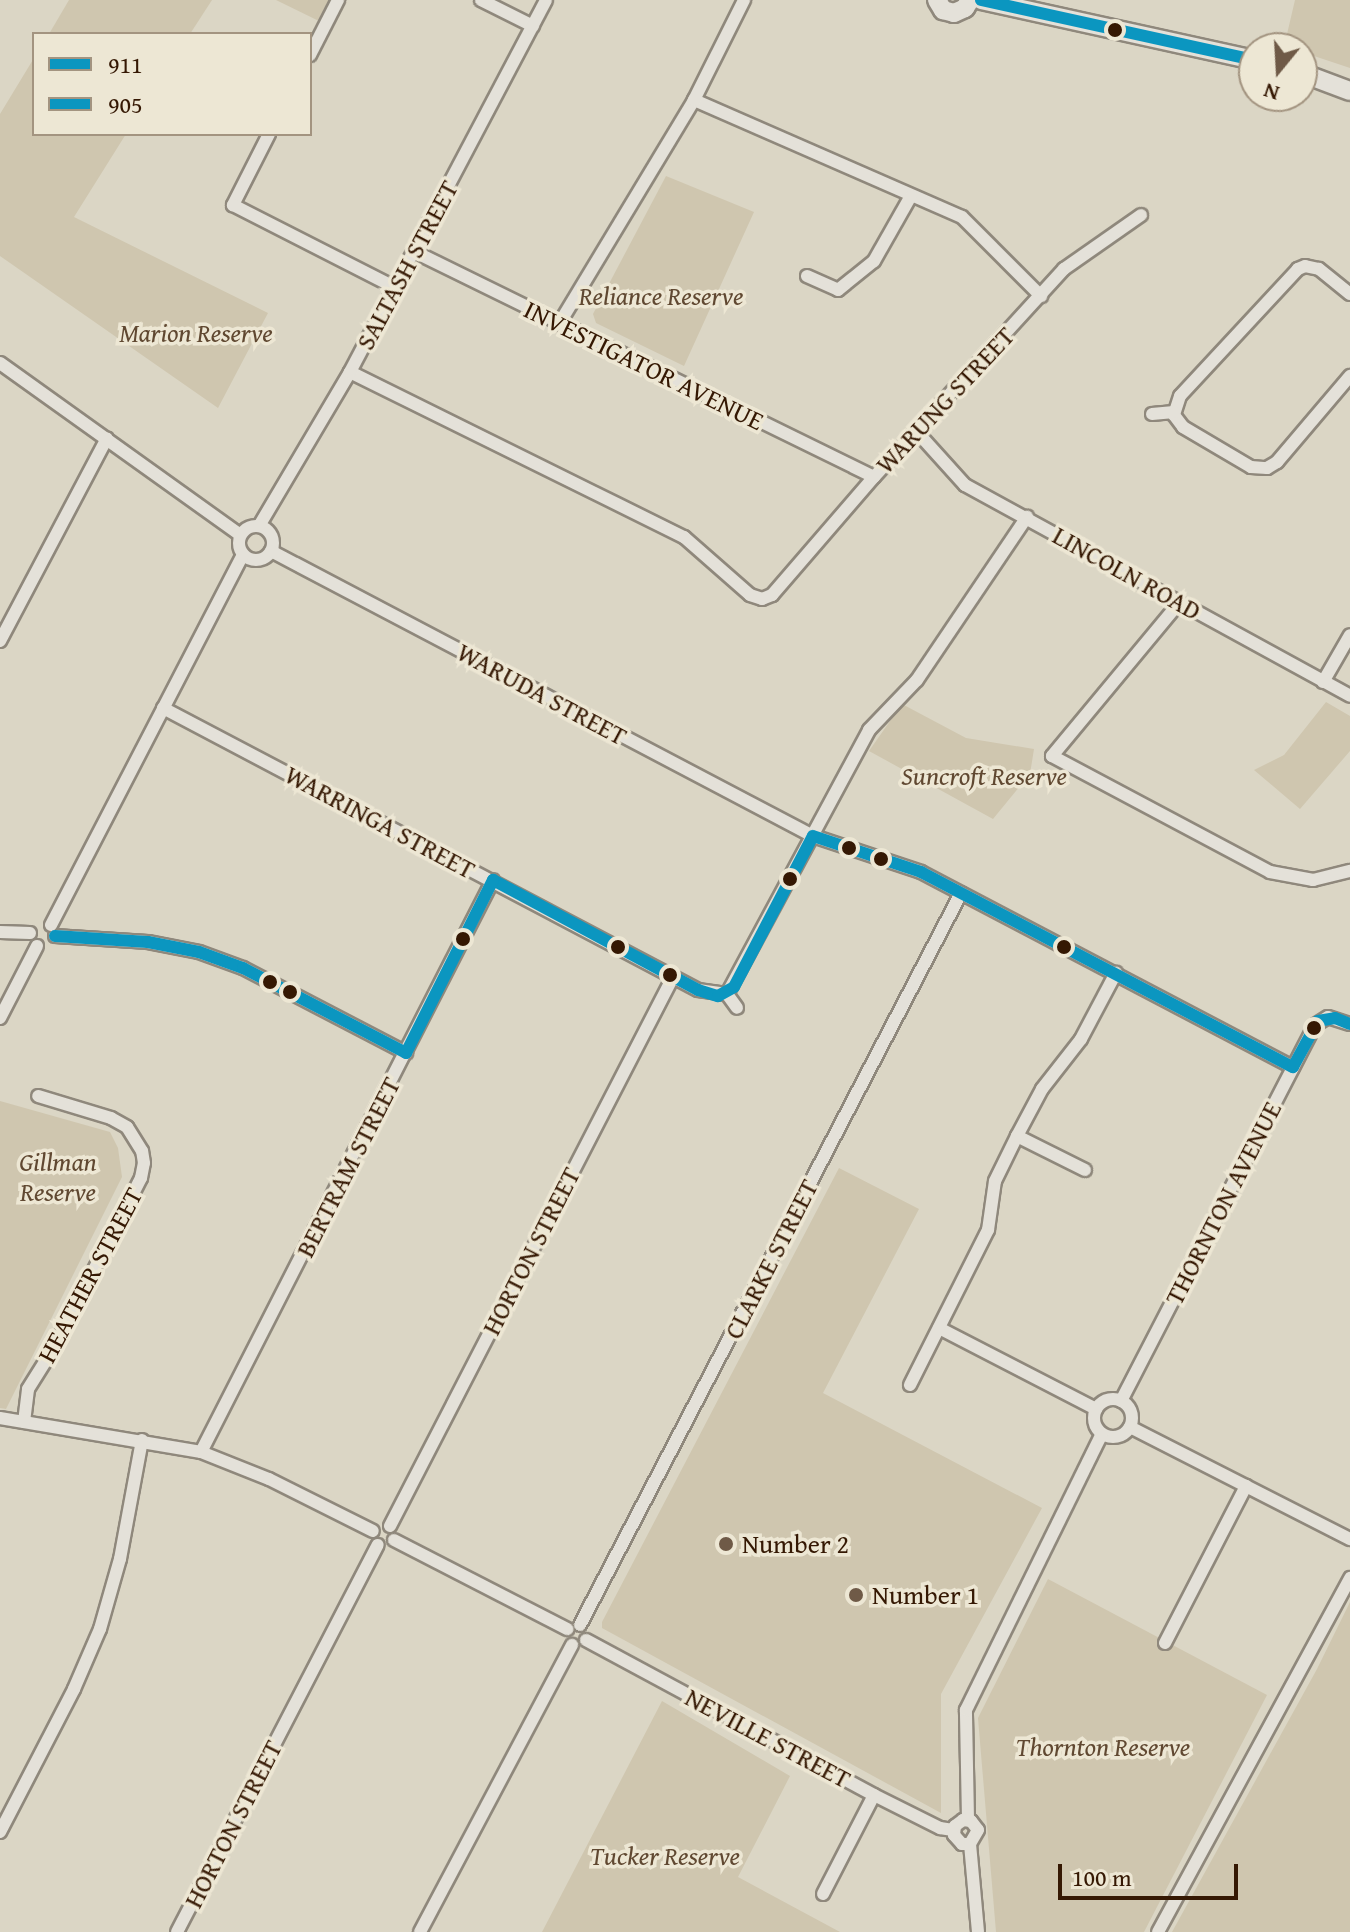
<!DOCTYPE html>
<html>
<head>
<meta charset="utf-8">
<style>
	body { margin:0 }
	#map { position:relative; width:1350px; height:1932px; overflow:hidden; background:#dbd6c5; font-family:"Gentium Book Plus",serif }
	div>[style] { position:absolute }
	.green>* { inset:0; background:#cfc6af }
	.roads { filter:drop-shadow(2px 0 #8f887c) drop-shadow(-2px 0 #8f887c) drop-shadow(0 2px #8f887c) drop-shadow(0 -2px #8f887c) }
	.minor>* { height:12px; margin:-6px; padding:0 6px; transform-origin:6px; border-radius:6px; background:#e4e1d9 }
	.minor>.ring { margin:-6px; padding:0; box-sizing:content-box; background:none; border:12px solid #e4e1d9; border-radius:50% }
	.secondary>* { height:18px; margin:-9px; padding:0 9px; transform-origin:9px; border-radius:9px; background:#e4e1d9 }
	.bus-1>* { height:12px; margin:-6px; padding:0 6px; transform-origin:6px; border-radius:6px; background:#0b96c0 }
	.bus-2>* { height:12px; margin:-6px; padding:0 6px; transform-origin:6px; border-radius:6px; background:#0b96c0 }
	.dots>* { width:22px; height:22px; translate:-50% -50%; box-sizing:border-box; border:4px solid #ede7d4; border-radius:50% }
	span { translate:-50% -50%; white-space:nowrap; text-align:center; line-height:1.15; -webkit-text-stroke:7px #ede7d4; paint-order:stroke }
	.street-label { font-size:26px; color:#351803 }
	.park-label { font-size:26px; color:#604831; font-style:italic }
	.poi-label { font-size:26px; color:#351803 }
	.left { translate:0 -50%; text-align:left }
	.legend { position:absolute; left:32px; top:32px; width:280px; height:104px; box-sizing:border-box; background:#ede7d4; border:2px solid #a39480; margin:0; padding:10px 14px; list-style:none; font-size:24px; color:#351803 }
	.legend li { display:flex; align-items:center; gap:16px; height:40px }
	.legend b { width:40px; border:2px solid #a39480 }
	.north { position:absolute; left:1238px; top:32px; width:80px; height:80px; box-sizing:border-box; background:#ede7d4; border:2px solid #a39480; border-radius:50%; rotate:198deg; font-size:22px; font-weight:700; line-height:32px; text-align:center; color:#351803 }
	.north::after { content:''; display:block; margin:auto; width:28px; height:36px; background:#6f5a47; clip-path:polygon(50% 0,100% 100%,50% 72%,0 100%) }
	.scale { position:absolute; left:1058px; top:1864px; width:180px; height:36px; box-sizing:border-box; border:4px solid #351803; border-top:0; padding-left:10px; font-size:24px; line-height:28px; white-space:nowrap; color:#351803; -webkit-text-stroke:6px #ede7d4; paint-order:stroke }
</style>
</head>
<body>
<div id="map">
	<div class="green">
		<i style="clip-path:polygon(69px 0,212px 0,190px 34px,49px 34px)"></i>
		<i style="clip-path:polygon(276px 0,334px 0,323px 23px)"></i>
		<i style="clip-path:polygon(1295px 0,1350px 0,1350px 68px,1302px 52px,1302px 48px,1284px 47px)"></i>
		<i style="clip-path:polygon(34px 58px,34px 134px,126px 134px,74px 217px,268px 313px,218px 408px,0 256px,0 114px)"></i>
		<i style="clip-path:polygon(666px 176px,754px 212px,684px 366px,596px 323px,593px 314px)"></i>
		<i style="clip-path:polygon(1326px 702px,1350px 716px,1350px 751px,1300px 809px,1254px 770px,1284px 755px)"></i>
		<i style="clip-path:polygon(902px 704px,966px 738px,1034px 749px,1030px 774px,993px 819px,869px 751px)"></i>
		<i style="clip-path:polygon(0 1101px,110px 1132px,118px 1148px,122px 1177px,6px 1409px,0 1408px)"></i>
		<i style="clip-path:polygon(839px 1168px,919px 1209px,823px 1393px,1042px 1508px,941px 1694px,941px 1813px,602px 1628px,602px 1622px)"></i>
		<i style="clip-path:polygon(1048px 1579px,1267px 1695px,1144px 1932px,996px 1932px,978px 1718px)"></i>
		<i style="clip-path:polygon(1350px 1602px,1350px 1932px,1172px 1932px,1317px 1669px)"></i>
		<i style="clip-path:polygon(662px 1701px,790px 1776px,738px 1877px,840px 1932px,542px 1932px)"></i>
	</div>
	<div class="roads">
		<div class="minor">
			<i style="left:481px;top:0;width:58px;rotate:26.6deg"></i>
			<i style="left:310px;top:55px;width:62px;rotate:-63deg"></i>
			<i style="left:694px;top:100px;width:292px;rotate:23.6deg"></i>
			<i style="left:962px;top:217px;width:112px;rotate:45deg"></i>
			<i style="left:269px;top:134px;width:80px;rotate:116.9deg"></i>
			<i style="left:233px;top:205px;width:181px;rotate:27deg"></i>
			<i style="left:415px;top:252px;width:511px;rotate:26.11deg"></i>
			<i style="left:807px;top:276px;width:34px;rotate:24deg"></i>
			<i style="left:838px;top:290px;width:46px;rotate:-38.9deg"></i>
			<i style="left:874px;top:261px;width:75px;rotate:-60.4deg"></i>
			<i style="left:1350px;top:294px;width:40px;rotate:-141deg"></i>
			<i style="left:1319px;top:269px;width:14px;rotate:-168deg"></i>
			<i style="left:1305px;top:266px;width:8px;rotate:157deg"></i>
			<i style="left:1298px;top:269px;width:173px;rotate:132.9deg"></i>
			<i style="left:1180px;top:396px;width:20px;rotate:108deg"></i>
			<i style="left:1174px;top:415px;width:15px;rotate:53deg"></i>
			<i style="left:1183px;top:427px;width:79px;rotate:30.5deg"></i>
			<i style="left:1251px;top:467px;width:16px;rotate:4deg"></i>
			<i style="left:1267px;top:468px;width:12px;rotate:-31deg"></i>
			<i style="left:1277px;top:462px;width:113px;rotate:-49.7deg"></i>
			<i style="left:559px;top:324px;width:262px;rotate:-58.9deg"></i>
			<i style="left:694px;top:100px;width:112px;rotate:-63.4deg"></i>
			<i style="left:0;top:363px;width:295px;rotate:35.6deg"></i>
			<i style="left:350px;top:372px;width:373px;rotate:26.3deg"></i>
			<i style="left:684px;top:537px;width:88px;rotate:41.3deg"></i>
			<i style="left:750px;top:595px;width:13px;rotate:18deg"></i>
			<i style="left:762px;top:599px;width:11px;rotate:-22deg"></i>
			<i style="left:772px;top:595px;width:156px;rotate:-49.2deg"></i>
			<i style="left:874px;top:477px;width:282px;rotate:-47.6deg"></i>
			<i style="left:1064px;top:269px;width:94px;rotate:-35deg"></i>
			<i style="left:1152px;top:414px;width:22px;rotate:-5deg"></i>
			<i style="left:918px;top:433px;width:70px;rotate:47.9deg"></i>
			<i style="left:965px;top:485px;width:439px;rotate:28.7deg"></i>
			<i class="ring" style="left:239px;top:526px;width:22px;height:22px"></i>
			<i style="left:259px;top:526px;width:179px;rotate:-59.4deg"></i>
			<i style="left:350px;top:372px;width:420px;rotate:-62.2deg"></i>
			<i style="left:271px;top:551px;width:612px;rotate:27.74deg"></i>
			<i style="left:813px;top:836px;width:114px;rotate:18.4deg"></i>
			<i style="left:921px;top:872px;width:420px;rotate:27.7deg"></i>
			<i style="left:1179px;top:603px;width:199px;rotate:129.7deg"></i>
			<i style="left:1052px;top:756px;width:247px;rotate:28deg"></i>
			<i style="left:1270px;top:872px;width:44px;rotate:10.5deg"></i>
			<i style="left:1313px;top:880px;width:38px;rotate:-14deg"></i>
			<i style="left:0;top:641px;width:229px;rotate:-62.2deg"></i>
			<i style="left:1323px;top:682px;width:54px;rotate:-60.1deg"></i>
			<i style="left:163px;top:708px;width:605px;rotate:27.79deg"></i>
			<i style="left:698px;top:990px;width:29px;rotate:8deg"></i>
			<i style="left:727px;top:994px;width:300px;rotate:-61.7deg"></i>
			<i style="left:869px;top:730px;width:69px;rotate:-46.2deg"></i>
			<i style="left:917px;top:680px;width:197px;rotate:-56deg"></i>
			<i style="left:51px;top:925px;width:417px;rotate:-62.6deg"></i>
			<i style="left:0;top:932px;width:30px;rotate:2deg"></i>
			<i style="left:55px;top:936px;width:93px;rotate:3.7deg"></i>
			<i style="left:148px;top:942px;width:52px;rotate:11.1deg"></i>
			<i style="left:199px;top:952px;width:47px;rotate:20deg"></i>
			<i style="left:243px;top:968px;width:184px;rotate:27.5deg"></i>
			<i style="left:727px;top:994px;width:17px;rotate:54deg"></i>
			<i style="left:0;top:1018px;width:81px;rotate:-62.8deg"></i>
			<i style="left:1017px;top:1136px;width:76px;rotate:26.6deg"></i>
			<i style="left:939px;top:1328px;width:177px;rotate:27.3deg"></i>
			<i style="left:910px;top:1385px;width:174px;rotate:-63.3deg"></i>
			<i style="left:988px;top:1230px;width:49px;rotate:-81.9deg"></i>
			<i style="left:995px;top:1181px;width:50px;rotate:-63.9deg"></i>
			<i style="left:1017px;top:1136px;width:53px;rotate:-62deg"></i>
			<i style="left:1042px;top:1089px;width:63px;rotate:-52deg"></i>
			<i style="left:1081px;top:1039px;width:75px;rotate:-62.1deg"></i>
			<i class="ring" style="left:1094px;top:1399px;width:26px;height:26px"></i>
			<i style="left:1121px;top:1401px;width:423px;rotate:-62.7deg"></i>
			<i style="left:1315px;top:1025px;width:15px;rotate:-32deg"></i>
			<i style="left:1328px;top:1017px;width:23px;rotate:18deg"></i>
			<i style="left:0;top:1418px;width:204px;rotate:9.6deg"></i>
			<i style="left:201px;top:1452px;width:73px;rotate:21.7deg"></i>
			<i style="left:269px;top:1479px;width:116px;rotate:26.6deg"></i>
			<i style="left:24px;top:1422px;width:33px;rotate:-83deg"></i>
			<i style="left:28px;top:1389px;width:51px;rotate:-57.9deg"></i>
			<i style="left:55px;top:1346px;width:189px;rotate:-62.9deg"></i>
			<i style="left:141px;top:1178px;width:15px;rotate:-79deg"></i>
			<i style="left:144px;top:1163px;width:12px;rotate:-99deg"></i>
			<i style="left:142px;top:1151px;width:28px;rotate:-122deg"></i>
			<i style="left:127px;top:1127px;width:18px;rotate:-151deg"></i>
			<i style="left:111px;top:1118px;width:76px;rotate:-163.2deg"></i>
			<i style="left:1130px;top:1427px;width:247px;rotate:27deg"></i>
			<i style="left:201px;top:1452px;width:642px;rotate:-62.96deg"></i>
			<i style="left:390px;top:1526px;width:618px;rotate:-62.73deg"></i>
			<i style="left:394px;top:1540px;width:195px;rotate:27.2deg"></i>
			<i style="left:580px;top:1625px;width:825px;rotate:-62.5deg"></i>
			<i style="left:586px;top:1640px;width:327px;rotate:28.3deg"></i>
			<i style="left:874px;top:1795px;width:74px;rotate:26.6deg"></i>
			<i style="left:940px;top:1828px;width:13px;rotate:9deg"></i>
			<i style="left:1165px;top:1643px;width:177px;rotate:-62.7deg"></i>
			<i style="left:968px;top:1819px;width:109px;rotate:-91.1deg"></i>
			<i style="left:966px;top:1710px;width:308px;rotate:-63.8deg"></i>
			<i style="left:0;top:1832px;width:161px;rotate:-62.6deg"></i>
			<i style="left:74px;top:1689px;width:65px;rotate:-66.6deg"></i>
			<i style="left:100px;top:1629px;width:73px;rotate:-74.1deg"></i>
			<i style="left:120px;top:1559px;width:121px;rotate:-79.5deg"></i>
			<i style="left:970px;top:1844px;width:8px;rotate:180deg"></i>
			<i style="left:962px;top:1844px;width:12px;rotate:-132deg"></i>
			<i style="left:954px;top:1835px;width:9px;rotate:-84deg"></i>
			<i style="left:955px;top:1826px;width:10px;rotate:-37deg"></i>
			<i style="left:963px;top:1820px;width:8px;rotate:7deg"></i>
			<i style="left:971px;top:1821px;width:11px;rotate:52deg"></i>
			<i style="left:978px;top:1830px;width:16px;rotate:120deg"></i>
			<i style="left:970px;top:1844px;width:88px;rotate:84.8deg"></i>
			<i style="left:823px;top:1894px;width:111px;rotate:-62.7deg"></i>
			<i style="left:177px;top:1932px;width:436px;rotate:-62.6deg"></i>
			<i style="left:420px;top:1932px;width:325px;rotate:-62.1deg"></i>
			<i style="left:1158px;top:1932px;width:403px;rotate:-61.5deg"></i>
		</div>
		<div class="secondary">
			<i style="left:937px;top:0;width:12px;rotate:59deg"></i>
			<i style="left:943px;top:10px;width:11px;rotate:15deg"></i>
			<i style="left:954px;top:13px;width:12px;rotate:-24deg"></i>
			<i style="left:965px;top:8px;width:9px;rotate:-58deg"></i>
			<i style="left:981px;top:0;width:280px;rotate:12.4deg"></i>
			<i style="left:1302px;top:73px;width:51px;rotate:20.6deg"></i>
		</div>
	</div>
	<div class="bus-1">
		<i style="left:813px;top:836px;width:114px;rotate:18.4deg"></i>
		<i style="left:921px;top:872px;width:420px;rotate:27.7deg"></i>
		<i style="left:493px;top:880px;width:233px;rotate:28.2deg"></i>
		<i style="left:698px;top:990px;width:21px;rotate:17deg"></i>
		<i style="left:718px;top:996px;width:18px;rotate:-29deg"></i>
		<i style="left:734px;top:987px;width:170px;rotate:-62.4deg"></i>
		<i style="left:55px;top:936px;width:93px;rotate:3.7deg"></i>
		<i style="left:148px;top:942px;width:52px;rotate:11.1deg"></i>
		<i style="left:199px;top:952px;width:47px;rotate:20deg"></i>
		<i style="left:243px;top:968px;width:184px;rotate:27.5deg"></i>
		<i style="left:406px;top:1053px;width:194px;rotate:-63.3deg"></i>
		<i style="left:1293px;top:1067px;width:52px;rotate:-61.5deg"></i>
		<i style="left:1318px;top:1021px;width:17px;rotate:-10deg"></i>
		<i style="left:1335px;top:1018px;width:16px;rotate:22deg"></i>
	</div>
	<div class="bus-2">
		<i style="left:981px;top:0;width:280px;rotate:12.4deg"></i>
	</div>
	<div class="dots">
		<i style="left:1115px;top:30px;background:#351803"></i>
		<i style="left:849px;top:848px;background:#351803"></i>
		<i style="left:881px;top:859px;background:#351803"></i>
		<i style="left:790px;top:879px;background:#351803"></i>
		<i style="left:463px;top:939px;background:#351803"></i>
		<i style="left:618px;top:947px;background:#351803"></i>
		<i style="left:1064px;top:947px;background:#351803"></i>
		<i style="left:670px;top:975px;background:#351803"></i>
		<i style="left:270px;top:982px;background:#351803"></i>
		<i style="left:290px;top:992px;background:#351803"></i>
		<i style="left:1314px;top:1028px;background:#351803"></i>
		<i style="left:726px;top:1544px;background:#6f5a47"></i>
		<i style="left:856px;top:1595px;background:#6f5a47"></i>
	</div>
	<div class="street-label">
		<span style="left:407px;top:265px;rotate:-62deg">SALTASH STREET</span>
		<span style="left:644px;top:365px;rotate:26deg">INVESTIGATOR AVENUE</span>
		<span style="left:945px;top:400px;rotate:-47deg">WARUNG STREET</span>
		<span style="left:1127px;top:573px;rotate:29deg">LINCOLN ROAD</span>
		<span style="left:542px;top:694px;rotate:28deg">WARUDA STREET</span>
		<span style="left:380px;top:822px;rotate:28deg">WARRINGA STREET</span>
		<span style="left:348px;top:1167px;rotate:-63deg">BERTRAM STREET</span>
		<span style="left:1223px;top:1203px;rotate:-63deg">THORNTON AVENUE</span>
		<span style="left:531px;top:1251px;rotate:-63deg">HORTON STREET</span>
		<span style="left:771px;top:1259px;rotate:-63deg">CLARKE STREET</span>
		<span style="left:90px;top:1275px;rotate:-62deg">HEATHER STREET</span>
		<span style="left:768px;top:1738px;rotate:28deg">NEVILLE STREET</span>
		<span style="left:233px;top:1824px;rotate:-63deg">HORTON STREET</span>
	</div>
	<div class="park-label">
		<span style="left:661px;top:296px">Reliance Reserve</span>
		<span style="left:196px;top:333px">Marion Reserve</span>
		<span style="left:984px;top:776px">Suncroft Reserve</span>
		<span style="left:58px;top:1177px">Gillman<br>Reserve</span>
		<span style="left:1103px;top:1747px">Thornton Reserve</span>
		<span style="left:665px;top:1856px">Tucker Reserve</span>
	</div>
	<div class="poi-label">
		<span class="left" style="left:742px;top:1544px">Number 2</span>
		<span class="left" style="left:872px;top:1595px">Number 1</span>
	</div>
	<ul class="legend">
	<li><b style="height:10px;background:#0b96c0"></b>911</li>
	<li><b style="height:10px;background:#0b96c0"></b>905</li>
	</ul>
	<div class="north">N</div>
	<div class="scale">100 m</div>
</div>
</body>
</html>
